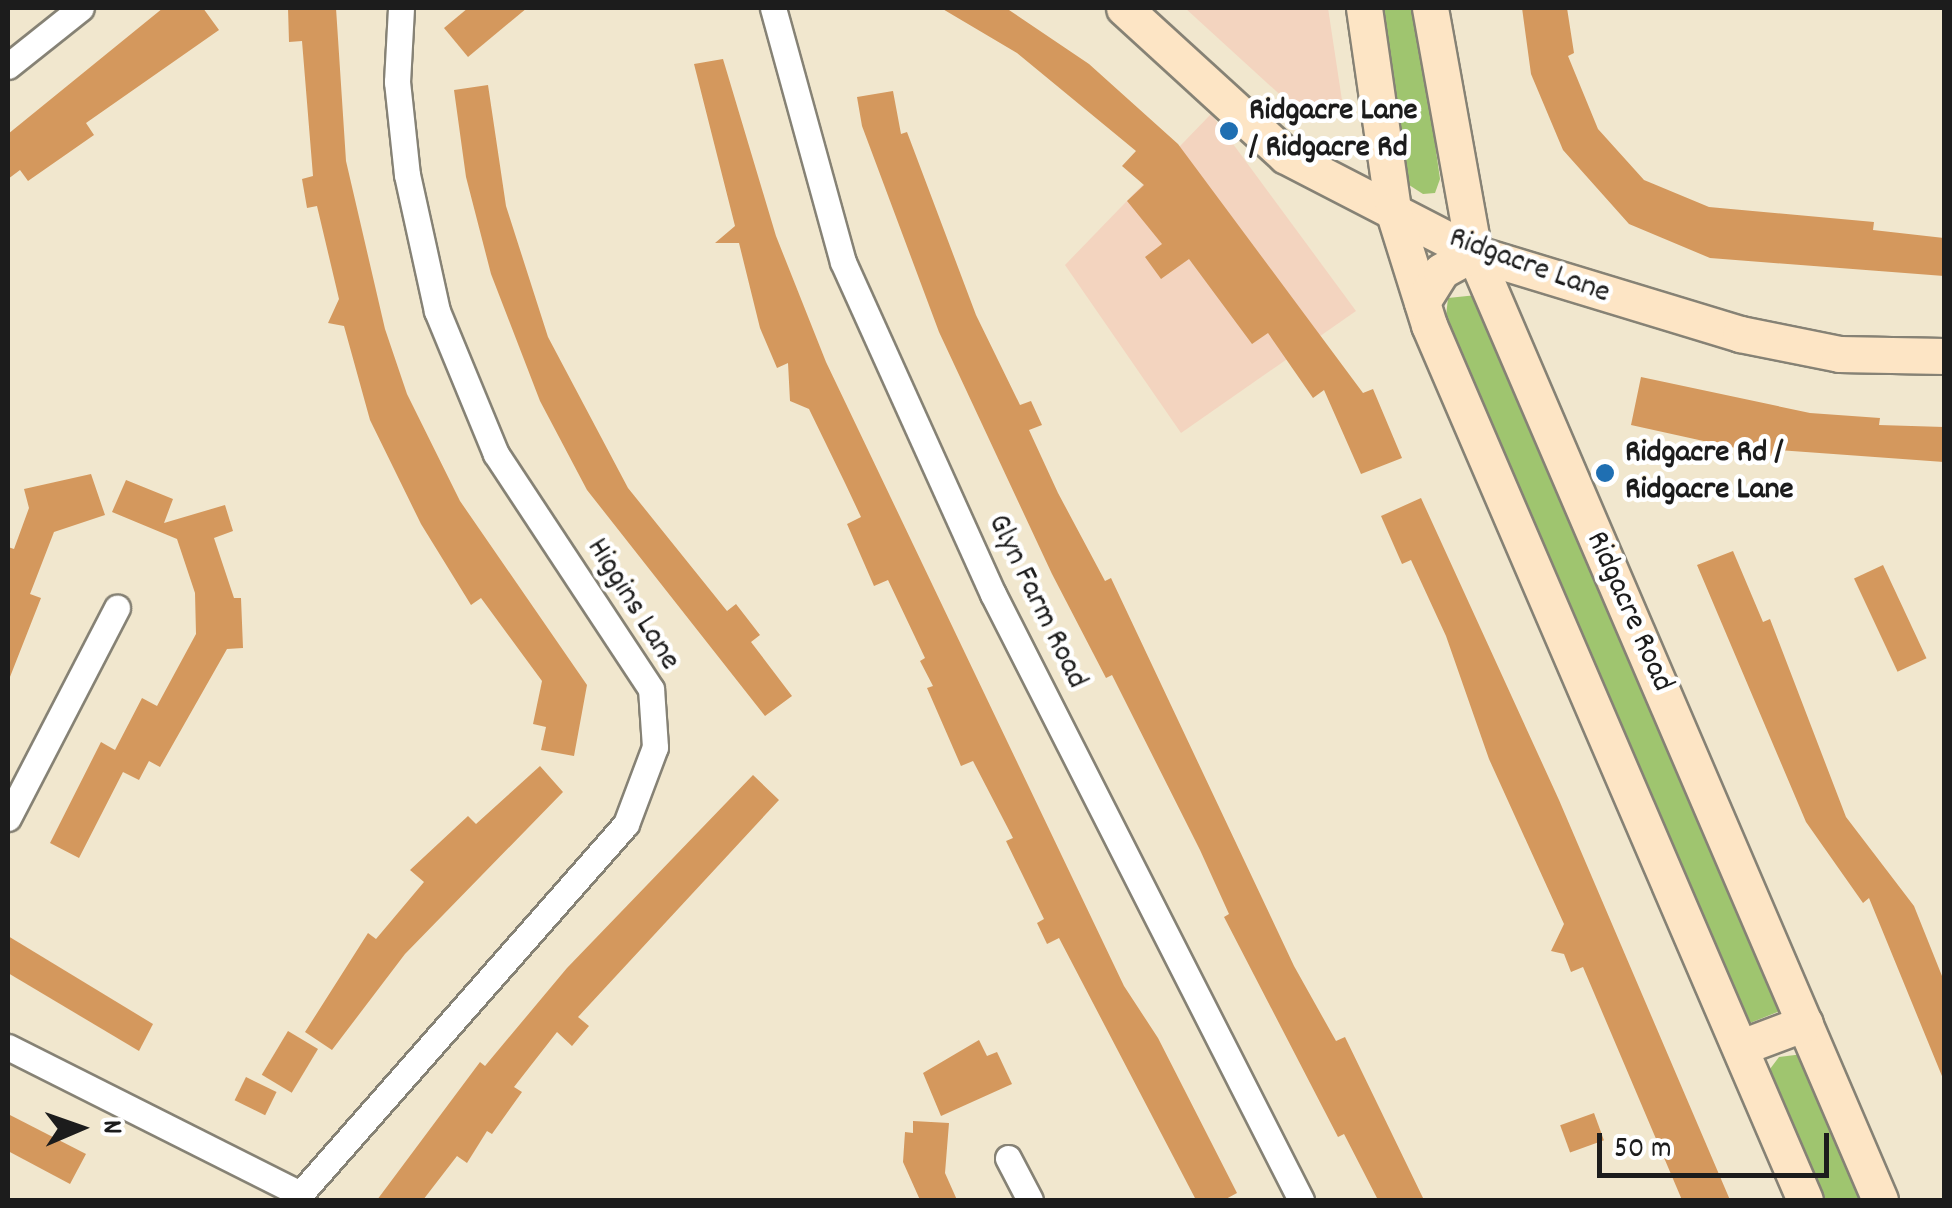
<!DOCTYPE html>
<html>
<head>
<meta charset="utf-8">
<style>
	body { margin:0 }
	#map { position:relative; width:1952px; height:1208px; overflow:hidden; background:#f1e7ce; font-family:Dekko,sans-serif }
	div>[style] { position:absolute }
	.built>* { inset:0; background:#f3d4bf }
	.green>* { inset:0; background:#9fc56f }
	.building>* { inset:0; background:#d4985d; transform-origin:0 0 }
	.roads { filter:drop-shadow(2px 0 #868275) drop-shadow(-2px 0 #868275) drop-shadow(0 2px #868275) drop-shadow(0 -2px #868275) }
	.street>* { height:25px; margin:-12.5px; padding:0 12.5px; transform-origin:12.5px; border-radius:12.5px; background:#fff }
	.secondary>* { height:35px; margin:-17.5px; padding:0 17.5px; transform-origin:17.5px; border-radius:17.5px; background:#fde5c5 }
	.dots>* { width:28px; height:28px; translate:-50% -50%; box-sizing:border-box; border:5px solid #fff; border-radius:50% }
	span { translate:-50% -50%; white-space:nowrap; text-align:center; line-height:1.15; -webkit-text-stroke:9px #fff; paint-order:stroke }
	.poi-label { font-size:32px; color:#1c1c1c; font-weight:700 }
	.left { translate:0 -50%; text-align:left }
	.street-label { font-size:32px; color:#1c1c1c }
	.frame { position:absolute; inset:0; border:10px solid #1c1c1c; pointer-events:none }
	.north { position:absolute; left:30px; top:1078px; width:100px; height:100px; -webkit-text-stroke:8px #fff; paint-order:stroke; rotate:88deg; font-size:28px; font-weight:700; line-height:40px; text-align:center; color:#1c1c1c }
	.north::after { content:''; display:block; margin:auto; width:35px; height:45px; background:#1c1c1c; clip-path:polygon(50% 0,100% 100%,50% 72%,0 100%) }
	.scale { position:absolute; left:1597px; top:1133px; width:232px; height:45px; box-sizing:border-box; border:5px solid #1c1c1c; border-top:0; padding-left:12px; font-size:30px; line-height:35px; white-space:nowrap; color:#1c1c1c; -webkit-text-stroke:8px #fff; paint-order:stroke }
</style>
</head>
<body>
<div id="map">
	<div class="built">
		<i style="clip-path:polygon(1185px 8px,1328px 8px,1343px 107px,1311px 123px)"></i>
		<i style="clip-path:polygon(1211px 114px,1356px 311px,1181px 433px,1065px 265px)"></i>
	</div>
	<div class="green">
		<i style="clip-path:polygon(1379px 8px,1416px 8px,1440px 179px,1435px 193px,1423px 194px,1406px 183px)"></i>
		<i style="clip-path:polygon(1477px 295px,1785px 1009px,1750px 1023px,1445px 325px,1448px 298px)"></i>
		<i style="clip-path:polygon(1803px 1054px,1861px 1200px,1818px 1200px,1770px 1069px,1779px 1057px)"></i>
	</div>
	<div class="building">
		<i style="clip-path:polygon(163px 8px,203px 8px,219px 30px,86px 123px,94px 135px,28px 181px,20px 170px,8px 179px,8px 134px)"></i>
		<i style="clip-path:polygon(288px 8px,336px 8px,346px 161px,385px 329px,407px 394px,460px 501px,587px 685px,574px 756px,541px 750px,546px 727px,533px 724px,542px 681px,481px 598px,471px 605px,421px 524px,370px 420px,344px 326px,328px 323px,339px 299px,317px 206px,307px 208px,302px 179px,313px 176px,302px 41px,289px 42px)"></i>
		<i style="clip-path:polygon(468px 8px,527px 8px,468px 57px,444px 28px)"></i>
		<i style="clip-path:polygon(941px 8px,1006px 8px,1089px 64px,1178px 144px,1363px 393px,1373px 389px,1402px 458px,1361px 474px,1324px 390px,1313px 398px,1268px 333px,1252px 344px,1189px 259px,1161px 279px,1145px 257px,1162px 244px,1127px 201px,1144px 185px,1122px 166px,1136px 151px,1017px 53px)"></i>
		<i style="clip-path:polygon(1522px 8px,1567px 8px,1574px 53px,1568px 56px,1598px 129px,1644px 180px,1709px 207px,1874px 222px,1873px 230px,1944px 238px,1944px 276px,1710px 258px,1629px 224px,1563px 150px,1531px 74px)"></i>
		<i style="clip-path:polygon(723px 59px,776px 236px,826px 362px,1124px 986px,1158px 1038px,1237px 1193px,1224px 1200px,1196px 1200px,1059px 938px,1047px 944px,1037px 923px,1044px 919px,1006px 841px,1013px 838px,973px 761px,961px 766px,927px 688px,933px 686px,920px 661px,925px 658px,888px 580px,874px 586px,847px 524px,861px 517px,845px 483px,809px 409px,790px 401px,788px 363px,777px 368px,760px 328px,739px 243px,715px 243px,735px 226px,694px 64px)"></i>
		<i style="clip-path:polygon(488px 85px,506px 206px,548px 337px,628px 488px,727px 611px,736px 604px,760px 635px,751px 642px,792px 696px,765px 716px,587px 490px,540px 401px,491px 274px,466px 177px,454px 90px)"></i>
		<i style="clip-path:polygon(893px 91px,901px 134px,907px 132px,976px 315px,1020px 405px,1031px 401px,1042px 425px,1029px 430px,1058px 493px,1105px 581px,1111px 578px,1294px 966px,1336px 1041px,1345px 1037px,1424px 1200px,1378px 1200px,1344px 1134px,1338px 1137px,1224px 917px,1229px 914px,1200px 850px,1112px 675px,1106px 678px,1052px 574px,939px 332px,862px 126px,857px 97px)"></i>
		<i style="clip-path:polygon(1641px 377px,1810px 413px,1880px 418px,1879px 425px,1944px 427px,1944px 462px,1778px 450px,1776px 457px,1631px 425px)"></i>
		<i style="clip-path:polygon(91px 474px,105px 515px,54px 532px,30px 594px,41px 598px,8px 682px,8px 547px,14px 549px,29px 508px,24px 489px)"></i>
		<i style="clip-path:polygon(126px 480px,173px 499px,164px 523px,225px 505px,233px 531px,214px 538px,234px 598px,241px 598px,243px 648px,227px 649px,160px 767px,149px 761px,139px 780px,123px 772px,79px 858px,50px 843px,101px 742px,115px 750px,142px 698px,157px 706px,196px 634px,195px 593px,177px 539px,112px 512px)"></i>
		<i style="clip-path:polygon(1421px 498px,1559px 800px,1730px 1200px,1682px 1200px,1583px 967px,1571px 972px,1564px 954px,1551px 951px,1564px 924px,1489px 759px,1446px 636px,1411px 560px,1402px 564px,1381px 516px)"></i>
		<i style="clip-path:polygon(1733px 551px,1763px 622px,1770px 619px,1846px 817px,1914px 906px,1944px 981px,1944px 1081px,1869px 898px,1863px 903px,1806px 822px,1697px 565px)"></i>
		<i style="left:1883px;top:565px;width:103px;height:32px;rotate:65deg"></i>
		<i style="clip-path:polygon(540px 766px,563px 792px,405px 954px,332px 1050px,305px 1032px,368px 933px,376px 939px,424px 882px,410px 870px,468px 816px,476px 824px)"></i>
		<i style="clip-path:polygon(753px 775px,779px 800px,578px 1017px,589px 1026px,572px 1046px,557px 1032px,514px 1087px,522px 1092px,492px 1134px,487px 1131px,467px 1163px,457px 1156px,423px 1200px,377px 1200px,480px 1062px,485px 1066px,567px 968px)"></i>
		<i style="clip-path:polygon(8px 936px,153px 1024px,139px 1051px,8px 973px)"></i>
		<i style="left:288px;top:1031px;width:35px;height:51px;rotate:31deg"></i>
		<i style="clip-path:polygon(979px 1040px,987px 1056px,997px 1052px,1012px 1084px,941px 1116px,923px 1073px)"></i>
		<i style="left:246px;top:1077px;width:34px;height:26px;rotate:26deg"></i>
		<i style="left:1594px;top:1113px;width:29px;height:36px;rotate:70deg"></i>
		<i style="clip-path:polygon(8px 1114px,86px 1154px,70px 1184px,8px 1151px)"></i>
		<i style="clip-path:polygon(913px 1121px,949px 1123px,945px 1173px,957px 1200px,920px 1200px,903px 1162px,905px 1132px,913px 1133px)"></i>
	</div>
	<div class="roads">
		<div class="street">
			<i style="left:773px;top:8px;width:263px;rotate:74.6deg"></i>
			<i style="left:843px;top:262px;width:364px;rotate:65.7deg"></i>
			<i style="left:993px;top:594px;width:680px;rotate:63.06deg"></i>
			<i style="left:8px;top:66px;width:93px;rotate:-38.5deg"></i>
			<i style="left:8px;top:818px;width:237px;rotate:-62.6deg"></i>
			<i style="left:8px;top:1047px;width:325px;rotate:26.7deg"></i>
			<i style="left:1008px;top:1158px;width:47px;rotate:62.4deg"></i>
			<i style="left:295px;top:1200px;width:501px;rotate:-48.64deg"></i>
			<i style="left:626px;top:824px;width:82px;rotate:-69.4deg"></i>
			<i style="left:655px;top:747px;width:58px;rotate:-93.9deg"></i>
			<i style="left:651px;top:689px;width:282px;rotate:-123.4deg"></i>
			<i style="left:496px;top:454px;width:155px;rotate:-112.4deg"></i>
			<i style="left:437px;top:311px;width:139px;rotate:-102.4deg"></i>
			<i style="left:407px;top:175px;width:94px;rotate:-96.1deg"></i>
			<i style="left:397px;top:82px;width:74px;rotate:-86.9deg"></i>
		</div>
		<div class="secondary">
			<i style="left:1124px;top:8px;width:219px;rotate:42.4deg"></i>
			<i style="left:1286px;top:156px;width:212px;rotate:27.3deg"></i>
			<i style="left:1474px;top:253px;width:278px;rotate:16.9deg"></i>
			<i style="left:1740px;top:334px;width:101px;rotate:11.4deg"></i>
			<i style="left:1839px;top:354px;width:105px;rotate:1.1deg"></i>
			<i style="left:1364px;top:8px;width:204px;rotate:81.8deg"></i>
			<i style="left:1393px;top:210px;width:121px;rotate:72.6deg"></i>
			<i style="left:1429px;top:325px;width:952px;rotate:66.75deg"></i>
			<i style="left:1430px;top:8px;width:249px;rotate:79.8deg"></i>
			<i style="left:1474px;top:253px;width:1030px;rotate:66.79deg"></i>
			<i style="left:1422px;top:302px;width:36px;rotate:-58deg"></i>
			<i style="left:1441px;top:271px;width:38px;rotate:-29deg"></i>
			<i style="left:1744px;top:1046px;width:65px;rotate:-20.7deg"></i>
		</div>
	</div>
	<div class="dots">
		<i style="left:1229px;top:131px;background:#1f6fb2"></i>
		<i style="left:1605px;top:473px;background:#1f6fb2"></i>
	</div>
	<div class="poi-label">
		<span class="left" style="left:1249px;top:131px">Ridgacre Lane<br>/ Ridgacre Rd</span>
		<span class="left" style="left:1625px;top:473px">Ridgacre Rd /<br>Ridgacre Lane</span>
	</div>
	<div class="street-label">
		<span style="left:1529px;top:267px;rotate:20deg">Ridgacre Lane</span>
		<span style="left:1036px;top:602px;rotate:64deg">Glyn Farm Road</span>
		<span style="left:632px;top:605px;rotate:58deg">Higgins Lane</span>
		<span style="left:1628px;top:612px;rotate:66deg">Ridgacre Road</span>
	</div>
	<div class="frame"></div>
	<div class="north">N</div>
	<div class="scale">50 m</div>
</div>
</body>
</html>
